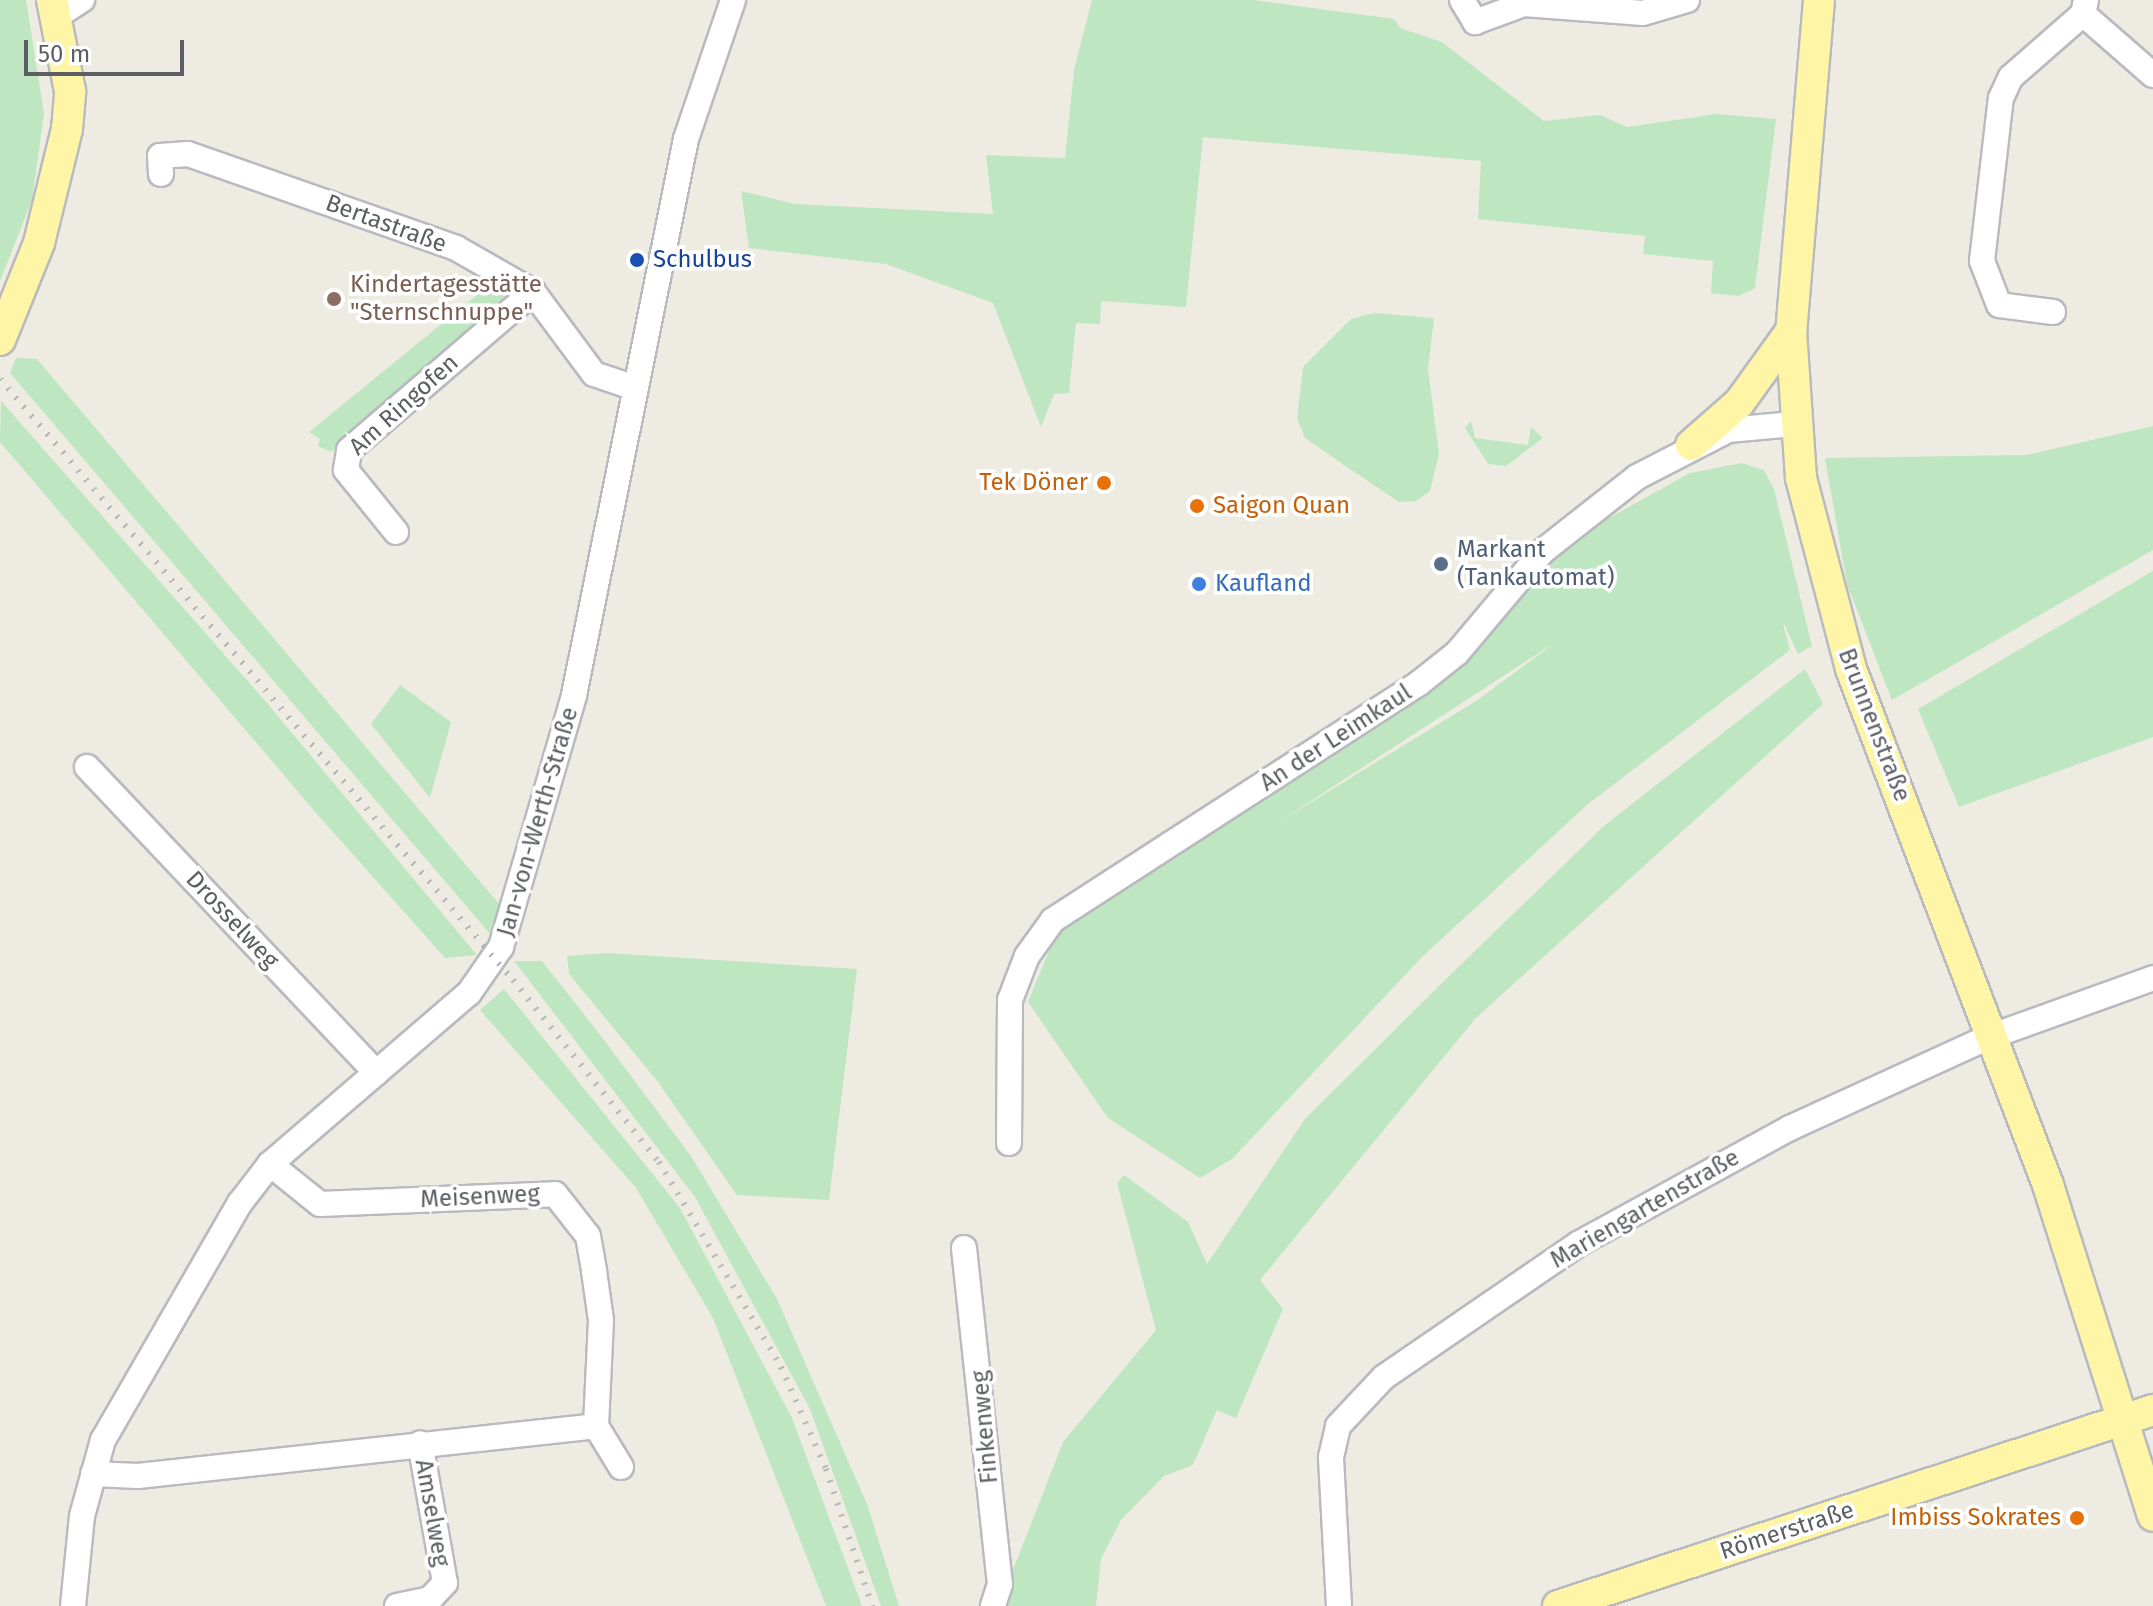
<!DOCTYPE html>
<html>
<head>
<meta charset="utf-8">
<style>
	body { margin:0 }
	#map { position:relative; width:2153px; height:1606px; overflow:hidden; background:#eeece2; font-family:"Fira Sans",sans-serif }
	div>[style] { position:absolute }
	.green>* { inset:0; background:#bee6c0 }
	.roads { filter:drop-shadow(2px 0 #b8babf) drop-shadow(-2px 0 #b8babf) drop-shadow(0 2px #b8babf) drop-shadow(0 -2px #b8babf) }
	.minor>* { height:24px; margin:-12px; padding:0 12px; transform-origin:12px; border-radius:12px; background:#fff }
	.major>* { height:30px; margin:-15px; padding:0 15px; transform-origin:15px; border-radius:15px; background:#fff5a6 }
	.rail>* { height:6px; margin-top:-3px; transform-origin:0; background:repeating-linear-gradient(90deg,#b4b5b5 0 2px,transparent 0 12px) }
	.dots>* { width:22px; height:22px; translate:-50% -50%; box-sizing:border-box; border:4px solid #fff; border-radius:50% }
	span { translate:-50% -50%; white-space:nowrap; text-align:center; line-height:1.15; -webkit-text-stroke:7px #fff; paint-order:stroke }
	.street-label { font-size:24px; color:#5b5e63 }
	.transit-label { font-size:24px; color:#164399 }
	.left { translate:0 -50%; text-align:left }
	.education-label { font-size:24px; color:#785e54 }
	.food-label { font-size:24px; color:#c56008 }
	.right { translate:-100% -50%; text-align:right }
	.service-label { font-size:24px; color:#4e5e75 }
	.shop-label { font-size:24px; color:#366cbe }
	.scale { position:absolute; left:24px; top:40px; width:160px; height:36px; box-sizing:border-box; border:4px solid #5b5e63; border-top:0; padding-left:10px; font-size:24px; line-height:28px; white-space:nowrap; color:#5b5e63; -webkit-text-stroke:6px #fff; paint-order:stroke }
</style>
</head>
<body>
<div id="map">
	<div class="green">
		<i style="clip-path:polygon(0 0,26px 0,44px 114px,32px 200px,0 281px)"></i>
		<i style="clip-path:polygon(1092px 0,1254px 0,1394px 19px,1400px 28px,1442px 42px,1544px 121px,1600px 115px,1627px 127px,1716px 114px,1776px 119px,1755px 288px,1739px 296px,1711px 293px,1713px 261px,1643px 254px,1645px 236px,1478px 219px,1481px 161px,1203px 137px,1186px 307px,1101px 301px,1100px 324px,1076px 323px,1069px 393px,1054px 394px,1041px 427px,993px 303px,886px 264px,749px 248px,741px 191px,795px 204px,993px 214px,986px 155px,1065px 158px,1074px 70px)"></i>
		<i style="clip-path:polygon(488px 286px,506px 293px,505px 304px,331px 452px,318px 446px,320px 439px,309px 432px)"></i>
		<i style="clip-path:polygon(1374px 313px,1434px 318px,1428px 369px,1439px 454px,1430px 491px,1416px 501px,1399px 502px,1344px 465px,1305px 438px,1297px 418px,1303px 367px,1351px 319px)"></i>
		<i style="clip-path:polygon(16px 358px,37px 359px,500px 905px,491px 935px,10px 373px)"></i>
		<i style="clip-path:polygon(1px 401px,267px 703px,477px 955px,445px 958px,317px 814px,0 442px)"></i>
		<i style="clip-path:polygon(1471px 421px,1475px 438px,1528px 445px,1531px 427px,1543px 438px,1506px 466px,1488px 464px,1465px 428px)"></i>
		<i style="clip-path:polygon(2153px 426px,2153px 550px,1892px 700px,1847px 584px,1825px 458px,2027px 455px)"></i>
		<i style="clip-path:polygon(evenodd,1742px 463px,1764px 470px,1774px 489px,1812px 646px,1798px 654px,1782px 620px,1790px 650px,1588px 804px,1422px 957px,1232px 1159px,1200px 1178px,1108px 1118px,1028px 1002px,1057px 931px,1449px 672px,1562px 544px,1690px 473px,1742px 463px,1552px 645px,1476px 701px,1277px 823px,1551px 645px,1552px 645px)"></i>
		<i style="clip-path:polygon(2153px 571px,2153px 737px,1959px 807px,1918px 709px)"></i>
		<i style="clip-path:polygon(1805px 669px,1823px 704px,1476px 1018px,1260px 1280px,1283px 1309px,1236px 1418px,1217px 1410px,1193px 1465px,1164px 1476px,1121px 1520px,1101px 1559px,1096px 1606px,999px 1606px,1063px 1442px,1156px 1330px,1117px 1183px,1124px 1175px,1188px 1222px,1207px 1264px,1305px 1119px,1446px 979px,1605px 825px)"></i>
		<i style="clip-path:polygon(400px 685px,451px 722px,430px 798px,371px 724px)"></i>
		<i style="clip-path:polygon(608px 953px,857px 969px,829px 1200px,737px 1195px,658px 1082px,569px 974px,567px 956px)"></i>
		<i style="clip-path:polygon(514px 961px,542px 961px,598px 1032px,691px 1156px,777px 1299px,867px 1504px,899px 1606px,881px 1606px,810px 1409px,695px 1197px)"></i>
		<i style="clip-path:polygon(504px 989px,680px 1208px,792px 1418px,862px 1606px,826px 1606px,713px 1318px,636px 1188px,480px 1010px)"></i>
	</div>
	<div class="roads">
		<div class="minor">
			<i style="left:1462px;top:0;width:26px;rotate:59deg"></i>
			<i style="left:1475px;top:22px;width:52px;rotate:-20.2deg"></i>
			<i style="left:1524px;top:4px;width:119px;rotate:4.3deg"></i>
			<i style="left:1643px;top:13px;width:46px;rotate:-16.5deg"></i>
			<i style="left:2086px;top:0;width:14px;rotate:102deg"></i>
			<i style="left:2083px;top:14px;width:93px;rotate:41.1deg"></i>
			<i style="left:57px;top:16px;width:30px;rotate:-33deg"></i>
			<i style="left:161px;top:174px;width:18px;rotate:-93deg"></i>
			<i style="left:160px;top:156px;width:28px;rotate:-4deg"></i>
			<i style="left:188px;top:154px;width:284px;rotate:19.3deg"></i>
			<i style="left:456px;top:248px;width:89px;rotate:29.7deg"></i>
			<i style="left:533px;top:292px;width:102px;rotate:53.4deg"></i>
			<i style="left:594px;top:374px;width:40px;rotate:18.9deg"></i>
			<i style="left:2053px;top:312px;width:54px;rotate:-172.6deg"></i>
			<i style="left:1999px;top:305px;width:47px;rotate:-111.1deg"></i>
			<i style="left:1982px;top:261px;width:164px;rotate:-83.4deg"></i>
			<i style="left:2001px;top:98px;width:23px;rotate:-65deg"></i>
			<i style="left:2011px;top:77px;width:96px;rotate:-41.2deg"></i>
			<i style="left:396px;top:532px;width:80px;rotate:-128.9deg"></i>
			<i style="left:346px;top:470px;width:20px;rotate:-81deg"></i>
			<i style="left:349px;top:450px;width:243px;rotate:-40.7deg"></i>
			<i style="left:87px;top:767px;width:421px;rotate:46.6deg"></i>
			<i style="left:1009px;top:1143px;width:143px;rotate:-89.6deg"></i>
			<i style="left:1010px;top:1000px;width:47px;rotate:-68.9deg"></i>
			<i style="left:1027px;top:956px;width:44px;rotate:-54.2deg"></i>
			<i style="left:1053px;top:920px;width:435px;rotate:-32.9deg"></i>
			<i style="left:1418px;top:684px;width:50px;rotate:-38.5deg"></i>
			<i style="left:1457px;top:653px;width:133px;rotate:-49.9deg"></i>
			<i style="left:1543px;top:551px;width:120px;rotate:-38.2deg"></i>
			<i style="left:1637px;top:477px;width:102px;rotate:-27.3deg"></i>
			<i style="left:1728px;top:430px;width:66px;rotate:-5.2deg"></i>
			<i style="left:270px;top:1164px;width:64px;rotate:38.7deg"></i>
			<i style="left:320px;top:1204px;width:235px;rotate:-2.4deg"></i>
			<i style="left:555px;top:1194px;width:53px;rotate:51.8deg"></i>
			<i style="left:588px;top:1236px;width:36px;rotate:80deg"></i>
			<i style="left:594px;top:1271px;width:49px;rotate:81.9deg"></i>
			<i style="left:601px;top:1320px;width:106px;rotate:92.7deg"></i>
			<i style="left:964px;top:1248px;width:338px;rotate:83.9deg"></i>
			<i style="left:1000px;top:1584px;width:23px;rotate:108deg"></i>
			<i style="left:93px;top:1474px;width:45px;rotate:2.5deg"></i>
			<i style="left:138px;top:1476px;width:461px;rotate:-6.2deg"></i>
			<i style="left:596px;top:1426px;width:48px;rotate:58.6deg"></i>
			<i style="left:73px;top:1606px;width:90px;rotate:-84.3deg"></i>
			<i style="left:82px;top:1516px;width:79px;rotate:-74.6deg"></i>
			<i style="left:103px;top:1440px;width:274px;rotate:-60deg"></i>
			<i style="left:240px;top:1203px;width:49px;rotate:-52.4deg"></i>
			<i style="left:270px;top:1164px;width:262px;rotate:-40.7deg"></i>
			<i style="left:469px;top:993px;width:56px;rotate:-55.2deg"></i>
			<i style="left:501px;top:947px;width:262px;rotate:-73.8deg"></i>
			<i style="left:574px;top:695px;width:567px;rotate:-78.61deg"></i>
			<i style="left:686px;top:139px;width:147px;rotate:-71.3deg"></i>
			<i style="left:397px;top:1606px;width:34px;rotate:-12deg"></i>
			<i style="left:430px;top:1599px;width:22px;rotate:-47deg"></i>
			<i style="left:445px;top:1583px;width:142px;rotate:-100.1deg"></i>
			<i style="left:1339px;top:1606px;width:149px;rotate:-93.1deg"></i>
			<i style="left:1331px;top:1457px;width:32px;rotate:-77deg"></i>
			<i style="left:1338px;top:1426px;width:67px;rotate:-46.8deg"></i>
			<i style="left:1384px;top:1377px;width:235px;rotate:-34.4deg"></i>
			<i style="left:1578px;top:1244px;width:242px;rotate:-28.7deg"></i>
			<i style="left:1790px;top:1128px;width:213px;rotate:-24.6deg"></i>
			<i style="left:1984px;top:1039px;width:180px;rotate:-19.8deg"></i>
		</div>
		<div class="major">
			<i style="left:1819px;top:0;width:332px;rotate:94.8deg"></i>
			<i style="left:1791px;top:331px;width:147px;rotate:86.1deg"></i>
			<i style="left:1801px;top:478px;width:197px;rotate:75.3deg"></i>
			<i style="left:1851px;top:669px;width:552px;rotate:69.1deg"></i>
			<i style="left:2048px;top:1185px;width:347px;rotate:72.4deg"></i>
			<i style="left:0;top:340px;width:105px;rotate:-68.1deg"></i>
			<i style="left:39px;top:243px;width:117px;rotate:-76.2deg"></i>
			<i style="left:67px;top:129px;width:38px;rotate:-85deg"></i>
			<i style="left:70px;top:91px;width:93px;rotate:-101.2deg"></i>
			<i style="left:1691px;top:445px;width:64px;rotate:-41.2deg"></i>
			<i style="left:1739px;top:403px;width:89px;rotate:-54.2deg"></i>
			<i style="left:1558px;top:1606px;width:626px;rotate:-18.23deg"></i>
		</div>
	</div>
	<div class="rail">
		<i style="left:0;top:379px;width:790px;rotate:49.52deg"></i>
		<i style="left:513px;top:980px;width:233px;rotate:51.3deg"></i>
		<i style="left:659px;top:1162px;width:239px;rotate:59.2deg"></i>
		<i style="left:781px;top:1367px;width:111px;rotate:66.2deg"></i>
		<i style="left:826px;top:1469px;width:145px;rotate:71.4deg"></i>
	</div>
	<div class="dots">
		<i style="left:637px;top:260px;background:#1a4fb4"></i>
		<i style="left:334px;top:299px;background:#8d6e63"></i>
		<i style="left:1104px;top:483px;background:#e8710a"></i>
		<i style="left:1197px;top:506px;background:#e8710a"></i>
		<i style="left:1441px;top:564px;background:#5c6f8a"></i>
		<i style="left:1199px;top:584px;background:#3f7fe0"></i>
		<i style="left:2077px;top:1518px;background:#e8710a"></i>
	</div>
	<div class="street-label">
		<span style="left:386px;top:224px;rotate:20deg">Bertastraße</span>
		<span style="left:404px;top:405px;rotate:-42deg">Am Ringofen</span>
		<span style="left:1874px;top:725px;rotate:69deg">Brunnenstraße</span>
		<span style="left:1336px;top:738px;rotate:-33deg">An der Leimkaul</span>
		<span style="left:538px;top:822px;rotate:-74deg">Jan-von-Werth-Straße</span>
		<span style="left:232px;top:920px;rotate:47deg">Drosselweg</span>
		<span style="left:480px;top:1197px;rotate:-3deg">Meisenweg</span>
		<span style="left:1645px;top:1209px;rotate:-30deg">Mariengartenstraße</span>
		<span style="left:985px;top:1427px;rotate:-95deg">Finkenweg</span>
		<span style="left:432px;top:1513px;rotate:80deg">Amselweg</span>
		<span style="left:1787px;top:1531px;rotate:-18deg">Römerstraße</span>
	</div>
	<div class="transit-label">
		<span class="left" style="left:653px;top:260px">Schulbus</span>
	</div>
	<div class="education-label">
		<span class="left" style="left:350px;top:299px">Kindertagesstätte<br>"Sternschnuppe"</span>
	</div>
	<div class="food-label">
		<span class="right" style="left:1088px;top:483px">Tek Döner</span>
		<span class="left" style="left:1213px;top:506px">Saigon Quan</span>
		<span class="right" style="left:2061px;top:1518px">Imbiss Sokrates</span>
	</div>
	<div class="service-label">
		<span class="left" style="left:1457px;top:564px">Markant<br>(Tankautomat)</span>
	</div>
	<div class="shop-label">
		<span class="left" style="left:1215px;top:584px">Kaufland</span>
	</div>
	<div class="scale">50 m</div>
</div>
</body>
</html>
